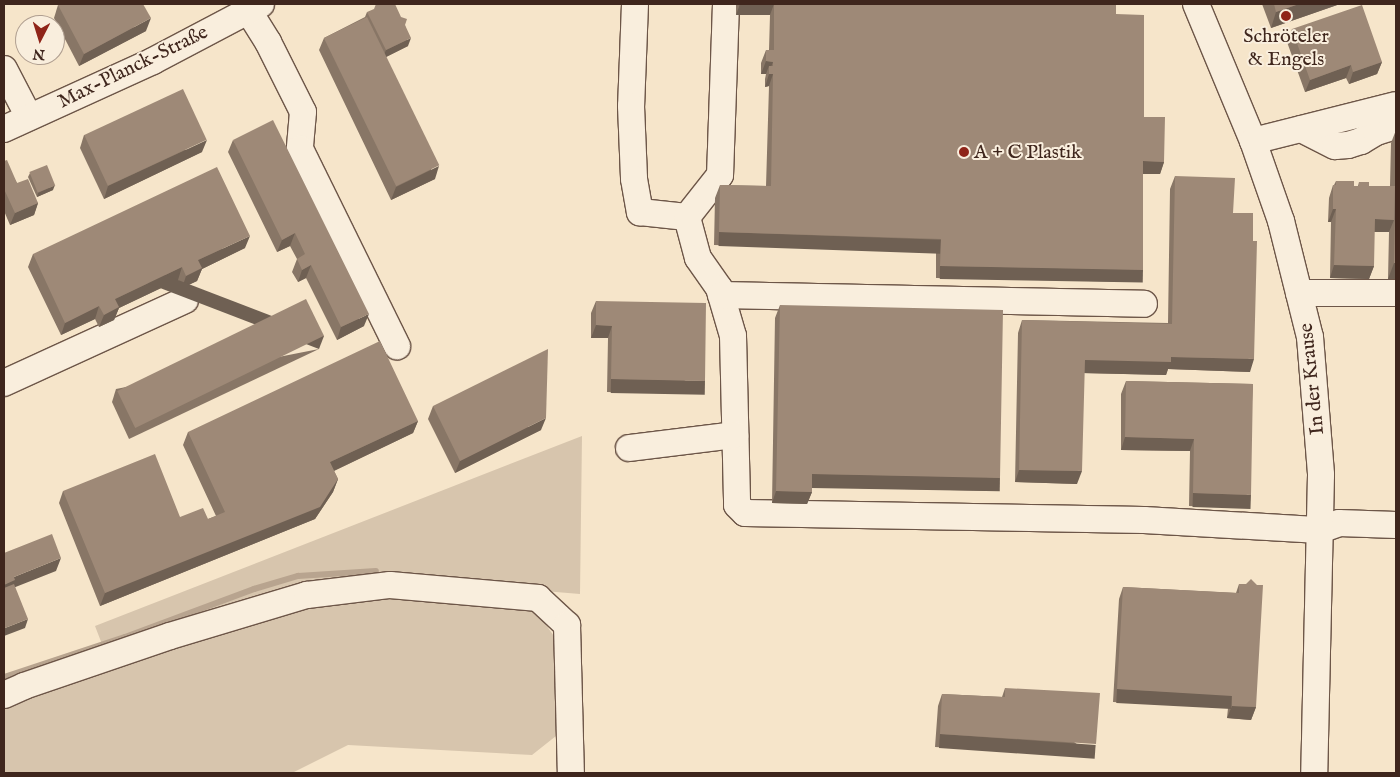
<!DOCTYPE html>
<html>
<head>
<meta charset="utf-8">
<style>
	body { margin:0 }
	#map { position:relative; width:1400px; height:777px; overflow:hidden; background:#f6e5ca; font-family:"IM FELL English",serif }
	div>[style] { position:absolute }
	.green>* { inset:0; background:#d7c5ad }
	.stream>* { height:6px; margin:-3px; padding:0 3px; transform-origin:3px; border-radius:3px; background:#b8a48f }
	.roads { filter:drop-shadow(1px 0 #6d5648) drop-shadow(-1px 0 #6d5648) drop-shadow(0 1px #6d5648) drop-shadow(0 -1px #6d5648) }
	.minor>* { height:26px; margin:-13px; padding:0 13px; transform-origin:13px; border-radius:13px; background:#f9eedd }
	.wall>* { inset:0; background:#887666 }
	.shaded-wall>* { inset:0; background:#6f6053; transform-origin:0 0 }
	.building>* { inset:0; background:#9e8977; transform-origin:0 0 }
	.dots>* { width:14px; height:14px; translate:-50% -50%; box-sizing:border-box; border:2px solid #f9eedd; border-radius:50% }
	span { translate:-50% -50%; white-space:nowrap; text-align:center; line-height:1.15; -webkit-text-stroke:4px #f9eedd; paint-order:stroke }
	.poi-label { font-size:20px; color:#3f261d }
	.left { translate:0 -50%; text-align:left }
	.street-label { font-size:20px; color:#3f261d }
	.frame { position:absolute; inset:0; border:5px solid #3f261d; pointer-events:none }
	.north { position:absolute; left:15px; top:15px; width:50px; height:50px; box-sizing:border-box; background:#f9eedd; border:1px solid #af9e90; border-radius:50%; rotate:185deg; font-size:14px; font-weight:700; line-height:20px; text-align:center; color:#3f261d }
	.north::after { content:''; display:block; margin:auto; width:18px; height:22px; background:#8f2418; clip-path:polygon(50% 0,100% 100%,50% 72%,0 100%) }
</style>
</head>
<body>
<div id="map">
	<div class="green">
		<i style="clip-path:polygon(582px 436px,580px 594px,390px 578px,105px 652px,95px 626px)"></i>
		<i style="clip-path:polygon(393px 591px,534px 608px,556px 639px,561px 732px,532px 755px,348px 745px,292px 773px,4px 773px,4px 702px,308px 603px)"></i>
	</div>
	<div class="stream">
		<i style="left:4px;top:677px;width:127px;rotate:-18.3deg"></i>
		<i style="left:125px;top:637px;width:138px;rotate:-20.4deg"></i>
		<i style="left:254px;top:589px;width:46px;rotate:-16.5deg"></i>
		<i style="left:298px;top:576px;width:78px;rotate:-3.7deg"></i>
	</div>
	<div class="roads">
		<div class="minor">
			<i style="left:635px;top:4px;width:102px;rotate:92.2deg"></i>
			<i style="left:631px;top:106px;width:73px;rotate:87.6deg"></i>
			<i style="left:634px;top:179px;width:34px;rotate:80deg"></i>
			<i style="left:640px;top:212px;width:47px;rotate:6.1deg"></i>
			<i style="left:726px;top:4px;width:171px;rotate:92deg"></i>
			<i style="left:720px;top:175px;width:53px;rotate:128.2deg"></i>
			<i style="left:687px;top:217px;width:42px;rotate:75deg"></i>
			<i style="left:698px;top:258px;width:37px;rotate:55deg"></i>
			<i style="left:719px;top:288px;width:50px;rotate:73.7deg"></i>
			<i style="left:733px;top:336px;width:169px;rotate:88.6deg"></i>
			<i style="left:737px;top:505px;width:11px;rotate:45deg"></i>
			<i style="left:745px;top:513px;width:399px;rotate:1deg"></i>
			<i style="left:1144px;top:520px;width:176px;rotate:3.3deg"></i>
			<i style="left:1320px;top:530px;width:20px;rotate:-20deg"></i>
			<i style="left:1339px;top:523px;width:57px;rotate:2deg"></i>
			<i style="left:1196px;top:4px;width:148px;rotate:67.4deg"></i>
			<i style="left:1253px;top:141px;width:85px;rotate:70.7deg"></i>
			<i style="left:1281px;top:221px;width:120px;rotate:76deg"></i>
			<i style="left:1310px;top:337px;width:138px;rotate:85.4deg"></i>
			<i style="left:1321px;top:475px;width:298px;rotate:91.3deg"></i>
			<i style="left:248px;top:10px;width:38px;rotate:58deg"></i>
			<i style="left:268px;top:42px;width:78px;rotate:63.4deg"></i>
			<i style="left:303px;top:112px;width:37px;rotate:95deg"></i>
			<i style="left:300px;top:149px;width:220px;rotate:63.8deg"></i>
			<i style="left:4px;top:69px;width:54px;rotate:62.5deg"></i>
			<i style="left:4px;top:129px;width:164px;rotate:-24.5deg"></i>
			<i style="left:153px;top:61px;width:122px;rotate:-27.8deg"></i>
			<i style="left:1301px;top:129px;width:38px;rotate:27deg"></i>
			<i style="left:1335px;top:146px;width:13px;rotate:-4deg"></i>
			<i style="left:1348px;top:145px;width:14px;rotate:-17deg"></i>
			<i style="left:1361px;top:141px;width:17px;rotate:-31deg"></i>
			<i style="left:1376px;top:132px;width:21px;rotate:-17deg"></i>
			<i style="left:1253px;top:141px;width:147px;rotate:-14.1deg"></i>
			<i style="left:1299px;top:293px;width:97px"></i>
			<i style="left:721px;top:295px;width:423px;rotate:1.2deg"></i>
			<i style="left:4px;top:383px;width:199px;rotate:-24.6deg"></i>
			<i style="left:629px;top:448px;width:107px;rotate:-7deg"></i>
			<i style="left:4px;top:695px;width:22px;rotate:-24deg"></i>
			<i style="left:24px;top:686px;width:154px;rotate:-18.9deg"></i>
			<i style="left:170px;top:636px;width:143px;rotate:-16.7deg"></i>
			<i style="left:307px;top:595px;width:84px;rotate:-6.9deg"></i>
			<i style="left:390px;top:585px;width:149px;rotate:5deg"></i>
			<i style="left:538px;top:598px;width:40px;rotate:43deg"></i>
			<i style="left:567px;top:625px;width:148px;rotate:88.5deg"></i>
		</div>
	</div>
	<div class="wall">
		<i style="clip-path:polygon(736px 4px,1116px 4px,1116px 14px,1144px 117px,1164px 162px,1160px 174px,1143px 174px,1143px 270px,1138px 282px,936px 278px,936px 251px,714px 245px,715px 198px,720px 185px,766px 186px,769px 86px,765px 87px,765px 79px,766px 74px,761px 74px,761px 63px,766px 50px,769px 50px,770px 15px,736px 15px)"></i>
		<i style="clip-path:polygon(1262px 4px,1340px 4px,1271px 28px)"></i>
		<i style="clip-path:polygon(58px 5px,146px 31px,79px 66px,54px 18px)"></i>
		<i style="clip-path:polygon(367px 12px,405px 25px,408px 46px,386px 57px,435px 179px,391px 200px,319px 50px,324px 38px,365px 17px)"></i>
		<i style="clip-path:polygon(1292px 29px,1382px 62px,1377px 74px,1349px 84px,1346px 78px,1305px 92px,1287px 42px)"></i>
		<i style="clip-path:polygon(1396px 130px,1396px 279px,1388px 279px,1389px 232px,1374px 232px,1374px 266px,1369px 279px,1330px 278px,1331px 222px,1328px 222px,1329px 198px,1333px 185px,1334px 185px,1336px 181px,1354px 186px,1358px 186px,1359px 182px,1369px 186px,1390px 186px,1391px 143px)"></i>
		<i style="clip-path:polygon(84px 135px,202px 152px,104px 199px,80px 148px)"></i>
		<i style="clip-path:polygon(233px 140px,364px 326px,337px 340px,306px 278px,298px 282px,292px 272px,297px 259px,290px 246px,277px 252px,228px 152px)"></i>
		<i style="clip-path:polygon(4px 161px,17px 183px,38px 203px,34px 215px,10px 225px,4px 211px)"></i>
		<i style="clip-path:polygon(30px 173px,53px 190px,37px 197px,28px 177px)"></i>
		<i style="clip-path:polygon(1175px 176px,1233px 213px,1250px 372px,1168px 369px,1166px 375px,1084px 373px,1077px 484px,1015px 482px,1018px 333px,1022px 320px,1168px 323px,1170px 189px)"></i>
		<i style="clip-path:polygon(245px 248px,202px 269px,197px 281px,182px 288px,178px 280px,119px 308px,114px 320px,99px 327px,95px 319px,61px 335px,28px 267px,33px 254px)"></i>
		<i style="clip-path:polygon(596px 301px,700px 394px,607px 392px,608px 338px,591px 338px,591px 313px)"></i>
		<i style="clip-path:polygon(780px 305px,996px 491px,812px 487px,812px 492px,807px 504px,772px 503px,775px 318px)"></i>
		<i style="clip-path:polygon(319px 349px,129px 439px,112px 402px,116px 389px)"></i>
		<i style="clip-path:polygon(1126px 381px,1253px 384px,1246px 508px,1189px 506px,1190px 451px,1121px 450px,1121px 394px)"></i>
		<i style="clip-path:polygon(433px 406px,541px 430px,455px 473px,428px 419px)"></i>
		<i style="clip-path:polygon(418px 421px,413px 433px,334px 471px,338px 479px,333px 492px,315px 519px,100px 606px,59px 503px,63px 491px,180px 517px,208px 519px,216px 516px,183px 445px,188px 432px)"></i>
		<i style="clip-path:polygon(1239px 584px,1256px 707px,1251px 720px,1227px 718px,1228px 708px,1113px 702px,1119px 599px,1123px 587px,1236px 593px)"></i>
		<i style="clip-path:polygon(1005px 688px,1092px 756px,935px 747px,938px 706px,942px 694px,1002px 697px)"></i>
	</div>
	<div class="shaded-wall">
		<i style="clip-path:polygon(740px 4px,774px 4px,770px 15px,736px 15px)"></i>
		<i style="clip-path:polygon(1299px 4px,1340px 4px,1271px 28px,1276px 12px)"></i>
		<i style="clip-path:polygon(151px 18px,146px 31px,79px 66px,84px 54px)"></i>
		<i style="clip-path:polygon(411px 38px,408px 46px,382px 59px,386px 50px)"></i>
		<i style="clip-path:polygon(766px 61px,773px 62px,769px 72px,769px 66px,766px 74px,761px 74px)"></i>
		<i style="clip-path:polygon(1382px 62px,1377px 74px,1349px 84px,1353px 72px)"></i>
		<i style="clip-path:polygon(1351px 65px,1346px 78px,1305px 92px,1310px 80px)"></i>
		<i style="clip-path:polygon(769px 74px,773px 74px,769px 86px,765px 87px)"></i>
		<i style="clip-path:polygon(207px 140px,202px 152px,104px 199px,108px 186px)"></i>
		<i style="clip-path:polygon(1143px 161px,1164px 162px,1160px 174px,1138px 174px)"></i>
		<i style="clip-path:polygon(439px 166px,435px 179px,391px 200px,396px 187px)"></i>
		<i style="clip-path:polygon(55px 185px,53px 190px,37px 197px,38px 193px)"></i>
		<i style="clip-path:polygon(38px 203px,34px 215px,10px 225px,15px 213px)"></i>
		<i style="clip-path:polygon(1333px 209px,1336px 209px,1331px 222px,1328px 222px)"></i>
		<i style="clip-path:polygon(1375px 219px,1394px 220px,1389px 232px,1370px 232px)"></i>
		<i style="left:719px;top:232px;width:222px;height:14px;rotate:2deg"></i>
		<i style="clip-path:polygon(295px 233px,290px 246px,277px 252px,282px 240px)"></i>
		<i style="clip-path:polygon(250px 236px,245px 248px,202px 269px,197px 281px,182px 288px,186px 276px,198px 260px)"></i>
		<i style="clip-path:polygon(1394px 263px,1396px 263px,1396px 279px,1388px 279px)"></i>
		<i style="clip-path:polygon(311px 265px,306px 278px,298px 282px,302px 270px)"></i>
		<i style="clip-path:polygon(1334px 265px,1374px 266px,1369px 279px,1330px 278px)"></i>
		<i style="left:940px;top:266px;width:203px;height:13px;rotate:1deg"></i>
		<i style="clip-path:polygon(182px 267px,178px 280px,119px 308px,114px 320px,99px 327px,104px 315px,115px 299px)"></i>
		<i style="clip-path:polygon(99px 306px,95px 319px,61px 335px,65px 323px)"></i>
		<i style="clip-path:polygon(369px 314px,364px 326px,337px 340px,341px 327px)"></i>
		<i style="clip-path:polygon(596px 325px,612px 326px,608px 338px,591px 338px)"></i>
		<i style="left:324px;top:336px;width:14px;height:210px;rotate:111deg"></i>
		<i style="clip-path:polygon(1171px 357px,1254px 359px,1250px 372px,1168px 369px,1166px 375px,1080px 373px,1085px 360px)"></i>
		<i style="left:611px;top:379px;width:94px;height:14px;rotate:1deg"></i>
		<i style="clip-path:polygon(546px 418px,541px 430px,455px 473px,460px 461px)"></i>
		<i style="clip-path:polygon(418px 421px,413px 433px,325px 475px,330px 462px)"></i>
		<i style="clip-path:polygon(1125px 437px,1194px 439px,1190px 451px,1121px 450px)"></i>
		<i style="clip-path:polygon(1019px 470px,1082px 471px,1077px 484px,1015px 482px)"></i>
		<i style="left:812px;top:474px;width:188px;height:14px;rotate:1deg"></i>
		<i style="clip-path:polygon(338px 479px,333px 492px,315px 519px,100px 606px,105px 593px)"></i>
		<i style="clip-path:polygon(776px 491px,812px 492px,807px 504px,772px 503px)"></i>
		<i style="left:1193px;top:493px;width:58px;height:14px;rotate:2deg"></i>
		<i style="clip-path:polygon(61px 558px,56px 571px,13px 588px,4px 596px,4px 585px,14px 577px)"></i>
		<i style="clip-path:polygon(28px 619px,25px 628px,4px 636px,4px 631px,5px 628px)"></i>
		<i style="left:1117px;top:689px;width:115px;height:14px;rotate:3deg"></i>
		<i style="clip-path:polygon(1232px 706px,1256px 707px,1251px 720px,1227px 718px)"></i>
		<i style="left:940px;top:734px;width:156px;height:14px;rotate:4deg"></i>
	</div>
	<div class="building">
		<i style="clip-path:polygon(61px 4px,143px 4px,151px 18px,84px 54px,58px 5px)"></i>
		<i style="clip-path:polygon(376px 4px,395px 4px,401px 17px,407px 19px,405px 25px,411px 38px,386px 50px,367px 12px,374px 9px)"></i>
		<i style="clip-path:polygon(774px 4px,1116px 4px,1116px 14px,1144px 15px,1144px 117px,1165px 117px,1164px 162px,1143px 161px,1143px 270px,940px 266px,941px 239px,719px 232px,720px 185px,771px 186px,773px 74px,769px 74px,769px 66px,773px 66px,773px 62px,766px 61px,766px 50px,774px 50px)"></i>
		<i style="clip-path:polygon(1274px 4px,1299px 4px,1276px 12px)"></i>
		<i style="clip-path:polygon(1362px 5px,1382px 62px,1353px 72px,1351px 65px,1310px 80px,1292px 29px)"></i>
		<i style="left:367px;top:17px;width:165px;height:48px;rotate:64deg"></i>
		<i style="left:183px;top:89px;width:56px;height:109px;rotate:65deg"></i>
		<i style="clip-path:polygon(273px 120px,369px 314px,341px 327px,311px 265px,302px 270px,297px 259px,305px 254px,295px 233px,282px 240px,233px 140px)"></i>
		<i style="clip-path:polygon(7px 160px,17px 183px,28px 179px,38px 203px,15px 213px,4px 189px,4px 161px)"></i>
		<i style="left:47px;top:165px;width:22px;height:19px;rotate:68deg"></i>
		<i style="clip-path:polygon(217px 167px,250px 236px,198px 260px,202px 268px,186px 276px,182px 267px,115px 299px,119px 307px,104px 315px,99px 306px,65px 323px,33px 254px)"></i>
		<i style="clip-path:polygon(1396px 173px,1396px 263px,1394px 263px)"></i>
		<i style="clip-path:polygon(1175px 176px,1235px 178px,1233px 213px,1253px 213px,1253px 241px,1257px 241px,1254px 359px,1171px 357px,1171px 362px,1085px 360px,1082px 471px,1019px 470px,1022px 320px,1172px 324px)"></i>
		<i style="clip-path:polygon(1336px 181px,1354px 181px,1354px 186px,1359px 186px,1359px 182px,1369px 182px,1369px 186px,1395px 186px,1394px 220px,1375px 219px,1374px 266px,1334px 265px,1336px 209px,1333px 209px,1333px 185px,1336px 185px)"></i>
		<i style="left:306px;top:299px;width:41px;height:210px;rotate:64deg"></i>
		<i style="clip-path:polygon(596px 301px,706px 303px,705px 381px,611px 379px,612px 326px,596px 325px)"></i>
		<i style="clip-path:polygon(780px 305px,1003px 310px,1000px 478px,812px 474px,812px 492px,776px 491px)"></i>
		<i style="clip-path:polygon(380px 341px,418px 421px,330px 462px,338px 479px,320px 507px,105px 593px,63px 491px,155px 454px,180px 517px,203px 508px,208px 519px,225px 512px,188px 432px)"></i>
		<i style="clip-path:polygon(548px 349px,546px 418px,460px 461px,433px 406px)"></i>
		<i style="clip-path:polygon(1126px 381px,1253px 384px,1251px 495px,1193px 493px,1194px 439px,1125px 437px)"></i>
		<i style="clip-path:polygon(52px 534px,61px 558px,14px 577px,15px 580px,4px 585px,4px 553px)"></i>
		<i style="clip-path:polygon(1251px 579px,1257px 585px,1263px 585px,1256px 707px,1232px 706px,1232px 696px,1117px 689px,1123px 587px,1239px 593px,1239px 584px,1246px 584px)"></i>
		<i style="clip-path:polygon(14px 584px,28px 619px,5px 628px,4px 626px,4px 588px)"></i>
		<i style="clip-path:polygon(1005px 688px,1100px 693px,1096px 744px,940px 734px,942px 694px,1005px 697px)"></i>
	</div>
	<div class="dots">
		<i style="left:1286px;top:16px;background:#8f2418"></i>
		<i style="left:964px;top:152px;background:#8f2418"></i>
	</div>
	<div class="poi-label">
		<span style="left:1286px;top:48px">Schröteler<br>&amp; Engels</span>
		<span class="left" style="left:974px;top:152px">A + C Plastik</span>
	</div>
	<div class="street-label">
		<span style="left:133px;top:67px;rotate:-26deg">Max-Planck-Straße</span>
		<span style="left:1312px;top:379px;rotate:-96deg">In der Krause</span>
	</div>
	<div class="frame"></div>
	<div class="north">N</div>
</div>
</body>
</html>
